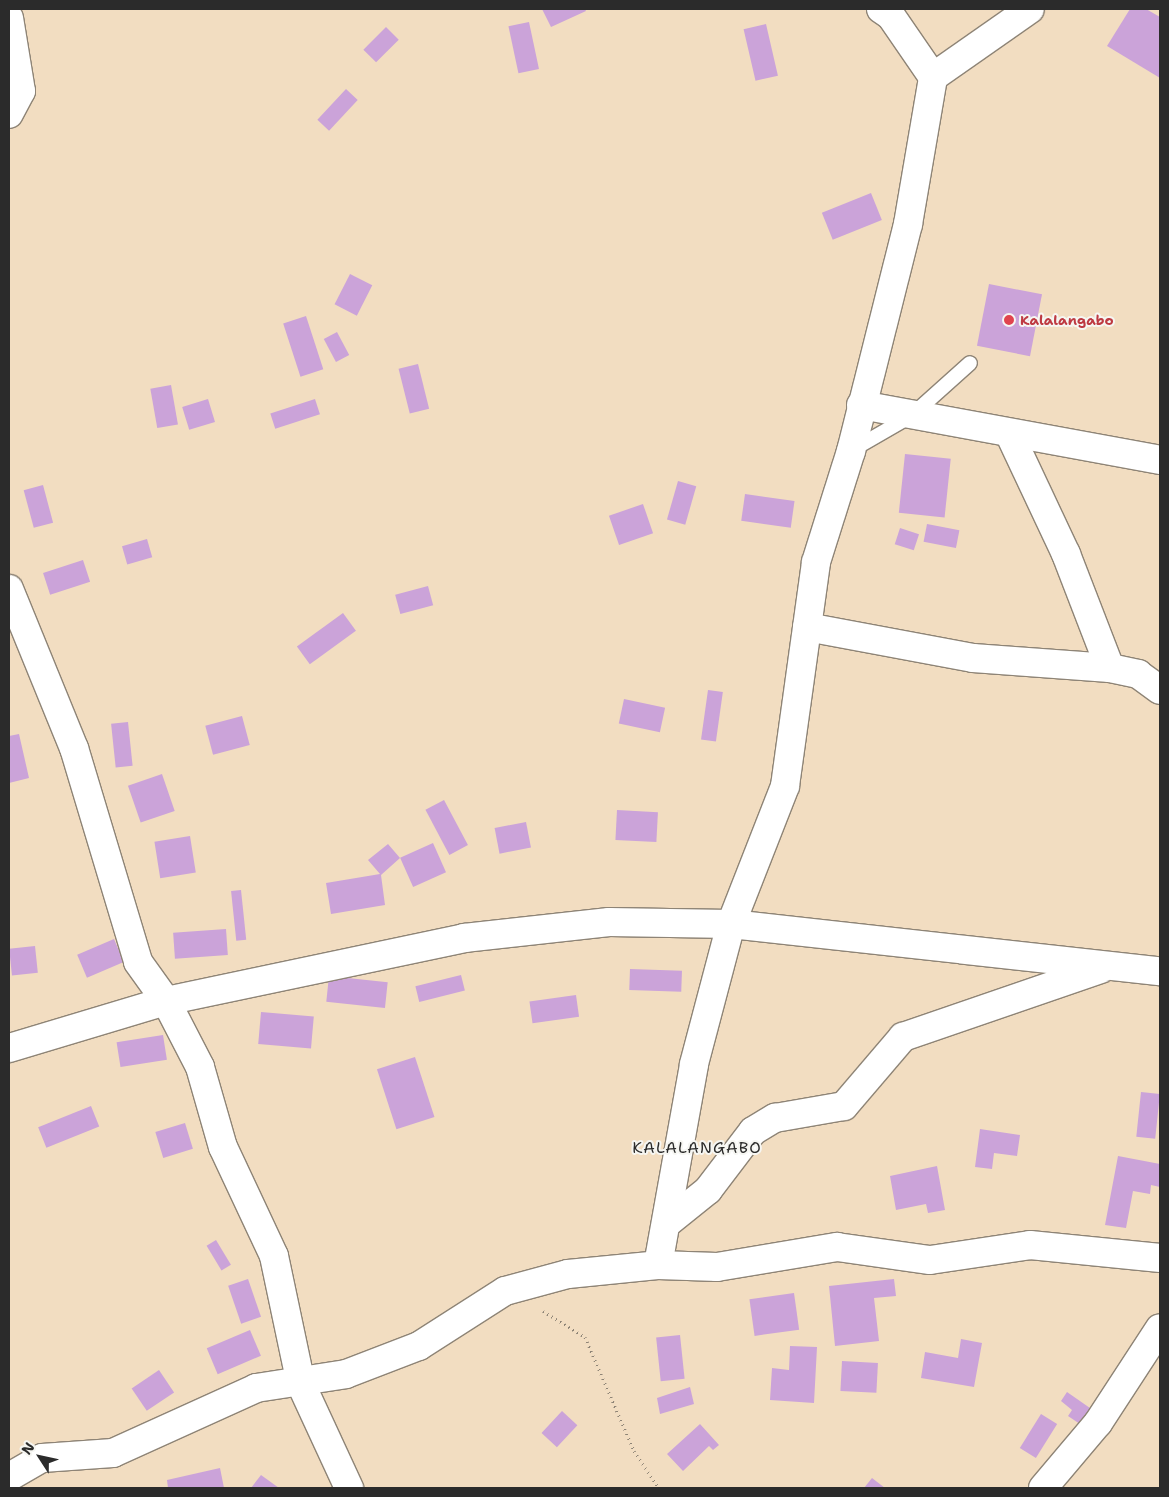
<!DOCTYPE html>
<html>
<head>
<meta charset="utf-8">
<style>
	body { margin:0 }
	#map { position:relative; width:1169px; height:1497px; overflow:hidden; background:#f2ddc1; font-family:"Shantell Sans",sans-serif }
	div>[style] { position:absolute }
	.building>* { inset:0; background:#cba3d9; transform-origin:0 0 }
	.path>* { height:3px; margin-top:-1.5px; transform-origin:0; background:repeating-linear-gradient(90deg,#8e8476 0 1px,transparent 0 5px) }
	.roads { filter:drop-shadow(1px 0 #8e8476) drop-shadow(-1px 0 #8e8476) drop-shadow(0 1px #8e8476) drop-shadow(0 -1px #8e8476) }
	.lane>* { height:14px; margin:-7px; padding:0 7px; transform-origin:7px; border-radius:7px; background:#fff }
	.street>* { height:28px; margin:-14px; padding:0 14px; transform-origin:14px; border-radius:14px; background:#fff }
	.dots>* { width:14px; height:14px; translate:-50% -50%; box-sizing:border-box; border:2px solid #f6f6f2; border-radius:50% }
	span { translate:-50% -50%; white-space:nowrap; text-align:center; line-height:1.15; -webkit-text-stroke:4px #f6f6f2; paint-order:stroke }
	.health-label { font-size:14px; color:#be3a42; font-weight:700 }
	.left { translate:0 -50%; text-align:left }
	.quarter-label { font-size:16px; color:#2b2b2b; letter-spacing:1px }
	.frame { position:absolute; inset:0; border:10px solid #2b2b2b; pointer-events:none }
	.north { position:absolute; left:15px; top:1432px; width:50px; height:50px; -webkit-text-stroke:4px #f6f6f2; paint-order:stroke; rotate:305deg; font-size:14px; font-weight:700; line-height:20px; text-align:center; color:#2b2b2b }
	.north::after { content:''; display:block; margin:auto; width:18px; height:22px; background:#2b2b2b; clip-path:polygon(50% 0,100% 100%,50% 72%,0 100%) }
</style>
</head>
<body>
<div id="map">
	<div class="building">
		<i style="clip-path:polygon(542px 9px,585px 9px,586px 11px,551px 27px)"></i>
		<i style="clip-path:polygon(1130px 9px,1146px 9px,1160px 17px,1160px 78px,1107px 46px)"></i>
		<i style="left:529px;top:22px;width:48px;height:21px;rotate:78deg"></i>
		<i style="left:766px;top:24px;width:53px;height:23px;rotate:77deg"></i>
		<i style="left:386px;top:27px;width:18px;height:32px;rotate:45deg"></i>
		<i style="left:346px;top:89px;width:16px;height:42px;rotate:43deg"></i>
		<i style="left:871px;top:193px;width:29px;height:53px;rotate:68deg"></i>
		<i style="left:350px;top:274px;width:25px;height:34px;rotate:27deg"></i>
		<i style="left:989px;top:284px;width:54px;height:63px;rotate:11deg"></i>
		<i style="left:306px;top:316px;width:56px;height:24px;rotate:72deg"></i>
		<i style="left:337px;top:332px;width:26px;height:15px;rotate:62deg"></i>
		<i style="left:418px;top:364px;width:46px;height:20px;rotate:76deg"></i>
		<i style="left:171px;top:385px;width:40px;height:21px;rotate:80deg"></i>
		<i style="left:208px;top:399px;width:24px;height:27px;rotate:73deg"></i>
		<i style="left:315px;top:399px;width:16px;height:47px;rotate:72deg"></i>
		<i style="left:905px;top:454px;width:46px;height:59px;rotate:6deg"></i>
		<i style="left:678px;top:481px;width:19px;height:40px;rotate:16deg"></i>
		<i style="left:43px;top:485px;width:39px;height:20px;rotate:75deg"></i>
		<i style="left:745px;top:494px;width:50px;height:27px;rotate:8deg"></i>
		<i style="left:643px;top:504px;width:31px;height:36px;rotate:71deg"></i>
		<i style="left:927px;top:524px;width:33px;height:18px;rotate:11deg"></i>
		<i style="left:900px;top:528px;width:20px;height:17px;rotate:18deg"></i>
		<i style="left:147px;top:539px;width:19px;height:26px;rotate:74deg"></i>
		<i style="left:83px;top:560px;width:23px;height:42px;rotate:72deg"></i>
		<i style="left:428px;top:586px;width:20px;height:34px;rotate:75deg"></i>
		<i style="left:343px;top:613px;width:22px;height:57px;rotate:54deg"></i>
		<i style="left:708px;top:690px;width:15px;height:50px;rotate:8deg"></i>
		<i style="left:624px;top:699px;width:42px;height:25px;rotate:12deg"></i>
		<i style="left:242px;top:716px;width:30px;height:38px;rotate:75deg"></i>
		<i style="left:128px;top:722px;width:44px;height:17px;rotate:84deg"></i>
		<i style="clip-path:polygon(19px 734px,29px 778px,9px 783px,9px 736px)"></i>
		<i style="left:162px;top:774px;width:39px;height:36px;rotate:71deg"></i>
		<i style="left:444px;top:800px;width:51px;height:21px;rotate:62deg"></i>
		<i style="left:617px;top:810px;width:41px;height:30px;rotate:3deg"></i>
		<i style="left:526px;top:822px;width:26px;height:32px;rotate:79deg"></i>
		<i style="left:190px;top:836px;width:37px;height:36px;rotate:81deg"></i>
		<i style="left:433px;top:843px;width:32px;height:36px;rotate:66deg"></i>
		<i style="clip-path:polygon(388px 844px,400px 858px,381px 875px,385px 905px,331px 914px,326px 883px,380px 874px,368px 860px)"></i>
		<i style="left:241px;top:890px;width:50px;height:10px;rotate:84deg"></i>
		<i style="left:226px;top:929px;width:26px;height:53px;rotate:86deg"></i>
		<i style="left:114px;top:939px;width:25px;height:40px;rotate:67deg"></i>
		<i style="left:35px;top:946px;width:27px;height:26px;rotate:84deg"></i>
		<i style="left:630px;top:969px;width:52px;height:21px;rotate:2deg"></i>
		<i style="left:461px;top:975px;width:16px;height:47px;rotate:76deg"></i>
		<i style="left:329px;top:976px;width:59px;height:26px;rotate:6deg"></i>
		<i style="left:576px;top:995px;width:22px;height:47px;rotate:82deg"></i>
		<i style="left:261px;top:1012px;width:53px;height:32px;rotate:5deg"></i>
		<i style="left:163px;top:1035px;width:25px;height:47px;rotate:81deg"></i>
		<i style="left:415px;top:1057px;width:63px;height:40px;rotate:72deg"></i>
		<i style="left:1141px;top:1092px;width:19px;height:45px;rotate:6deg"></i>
		<i style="left:91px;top:1106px;width:22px;height:57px;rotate:68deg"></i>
		<i style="left:185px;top:1123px;width:27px;height:31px;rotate:73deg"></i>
		<i style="clip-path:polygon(980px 1129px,1020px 1135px,1017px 1156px,994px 1153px,992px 1169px,975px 1167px)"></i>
		<i style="clip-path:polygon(1118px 1156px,1160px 1164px,1160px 1187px,1151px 1185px,1150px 1194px,1133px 1191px,1126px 1228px,1105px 1225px)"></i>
		<i style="clip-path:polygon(937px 1166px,945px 1210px,928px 1213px,926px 1204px,896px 1210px,890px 1176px)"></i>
		<i style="left:216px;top:1240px;width:29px;height:11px;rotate:59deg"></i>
		<i style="left:248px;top:1279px;width:40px;height:21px;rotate:71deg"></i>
		<i style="clip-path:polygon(894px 1279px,896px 1296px,874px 1298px,879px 1341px,835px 1346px,829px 1286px)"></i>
		<i style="left:794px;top:1293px;width:37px;height:45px;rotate:82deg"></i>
		<i style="left:250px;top:1330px;width:28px;height:47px;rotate:67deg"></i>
		<i style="left:680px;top:1335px;width:44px;height:24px;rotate:84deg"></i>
		<i style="clip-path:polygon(961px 1339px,982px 1343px,974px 1387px,921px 1378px,925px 1352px,958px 1358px)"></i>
		<i style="clip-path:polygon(790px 1346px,817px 1347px,814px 1403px,770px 1400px,772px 1368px,789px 1370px)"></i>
		<i style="left:842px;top:1361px;width:36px;height:30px;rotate:3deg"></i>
		<i style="left:159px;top:1370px;width:27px;height:33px;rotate:56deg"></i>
		<i style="clip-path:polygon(690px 1387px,694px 1404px,660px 1414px,657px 1398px)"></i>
		<i style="clip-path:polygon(1067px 1392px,1100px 1415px,1089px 1430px,1068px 1416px,1072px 1410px,1061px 1401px)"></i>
		<i style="left:562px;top:1411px;width:21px;height:30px;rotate:43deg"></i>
		<i style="left:1041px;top:1414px;width:19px;height:40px;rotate:32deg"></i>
		<i style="clip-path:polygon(700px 1424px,719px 1445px,713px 1450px,709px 1446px,683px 1471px,667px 1454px)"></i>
		<i style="clip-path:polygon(220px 1468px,224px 1488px,168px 1488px,167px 1480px)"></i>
		<i style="clip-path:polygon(261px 1475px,279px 1488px,251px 1488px)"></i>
		<i style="clip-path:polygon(872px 1478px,885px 1488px,864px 1488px)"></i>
	</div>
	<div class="path">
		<i style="left:543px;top:1311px;width:49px;rotate:31.8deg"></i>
		<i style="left:585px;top:1337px;width:124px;rotate:66.7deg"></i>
		<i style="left:634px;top:1451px;width:45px;rotate:56deg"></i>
	</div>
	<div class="roads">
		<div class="lane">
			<i style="left:852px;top:450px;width:68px;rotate:-30deg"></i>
			<i style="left:911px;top:416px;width:79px;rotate:-41.9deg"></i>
		</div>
		<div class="street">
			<i style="left:881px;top:9px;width:12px;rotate:35deg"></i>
			<i style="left:891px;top:16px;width:74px;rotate:55.5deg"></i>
			<i style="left:9px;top:18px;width:74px;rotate:80.7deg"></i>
			<i style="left:21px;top:91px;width:26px;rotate:118deg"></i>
			<i style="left:861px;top:405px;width:304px;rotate:10.4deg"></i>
			<i style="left:1010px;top:435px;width:132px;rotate:64.8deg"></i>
			<i style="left:1066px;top:554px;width:122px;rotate:68.9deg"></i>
			<i style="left:9px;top:589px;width:172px;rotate:67.8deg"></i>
			<i style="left:74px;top:748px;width:223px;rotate:73.3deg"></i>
			<i style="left:138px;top:962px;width:48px;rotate:54.3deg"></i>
			<i style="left:166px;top:1001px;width:74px;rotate:62.7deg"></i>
			<i style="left:200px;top:1067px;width:83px;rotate:74deg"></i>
			<i style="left:223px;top:1147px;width:120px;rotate:64.9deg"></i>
			<i style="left:274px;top:1256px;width:131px;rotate:78.1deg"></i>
			<i style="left:301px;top:1384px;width:115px;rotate:65.2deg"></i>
			<i style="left:807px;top:627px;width:169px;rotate:10.6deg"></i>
			<i style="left:973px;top:658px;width:137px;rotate:4.2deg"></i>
			<i style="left:1110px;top:668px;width:29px;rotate:12deg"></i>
			<i style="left:1138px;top:674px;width:27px;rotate:36deg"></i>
			<i style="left:9px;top:1048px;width:164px;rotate:-16.7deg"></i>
			<i style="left:166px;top:1001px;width:305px;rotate:-11.9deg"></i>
			<i style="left:464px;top:938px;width:146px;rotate:-6.3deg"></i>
			<i style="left:609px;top:922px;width:122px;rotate:0.9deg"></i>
			<i style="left:731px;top:924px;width:432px;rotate:6.3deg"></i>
			<i style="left:667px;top:1223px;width:53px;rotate:-38.8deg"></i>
			<i style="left:708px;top:1190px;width:74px;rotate:-52.7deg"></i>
			<i style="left:753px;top:1131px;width:26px;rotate:-31deg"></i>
			<i style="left:775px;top:1118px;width:70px;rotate:-9.9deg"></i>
			<i style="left:844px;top:1106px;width:91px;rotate:-49.5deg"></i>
			<i style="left:903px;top:1037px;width:209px;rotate:-19deg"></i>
			<i style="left:658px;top:1265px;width:204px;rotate:-79.8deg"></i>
			<i style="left:694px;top:1064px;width:145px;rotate:-75.2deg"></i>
			<i style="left:731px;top:924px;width:148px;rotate:-68.6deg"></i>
			<i style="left:785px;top:786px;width:226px;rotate:-82.1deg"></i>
			<i style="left:816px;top:562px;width:116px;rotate:-72.5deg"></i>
			<i style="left:851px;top:451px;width:234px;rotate:-75.9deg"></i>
			<i style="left:908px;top:224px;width:149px;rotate:-80.3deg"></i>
			<i style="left:933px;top:77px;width:118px;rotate:-35deg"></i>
			<i style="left:9px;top:1477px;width:38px;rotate:-30deg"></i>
			<i style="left:42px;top:1458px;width:71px;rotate:-4deg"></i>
			<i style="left:113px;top:1453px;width:157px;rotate:-24.4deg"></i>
			<i style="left:256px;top:1388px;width:91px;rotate:-8.8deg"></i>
			<i style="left:346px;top:1374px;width:78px;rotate:-21deg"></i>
			<i style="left:419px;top:1346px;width:102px;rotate:-32.6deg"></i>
			<i style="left:505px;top:1291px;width:65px;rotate:-15.1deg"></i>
			<i style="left:568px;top:1274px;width:90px;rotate:-5.7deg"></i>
			<i style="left:658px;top:1265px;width:59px;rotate:1.9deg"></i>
			<i style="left:717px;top:1267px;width:122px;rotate:-9.5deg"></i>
			<i style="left:837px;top:1247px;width:94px;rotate:8deg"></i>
			<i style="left:930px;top:1260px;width:101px;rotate:-8.5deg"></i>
			<i style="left:1030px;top:1245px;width:131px;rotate:5.7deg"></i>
			<i style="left:1043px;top:1488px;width:85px;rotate:-49.8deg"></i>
			<i style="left:1098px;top:1423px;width:113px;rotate:-56.9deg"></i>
		</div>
	</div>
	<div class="dots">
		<i style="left:1009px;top:320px;background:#e0444e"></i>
	</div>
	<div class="health-label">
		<span class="left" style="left:1020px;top:320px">Kalalangabo</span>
	</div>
	<div class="quarter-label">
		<span style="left:697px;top:1148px">KALALANGABO</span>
	</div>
	<div class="frame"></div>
	<div class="north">N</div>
</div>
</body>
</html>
